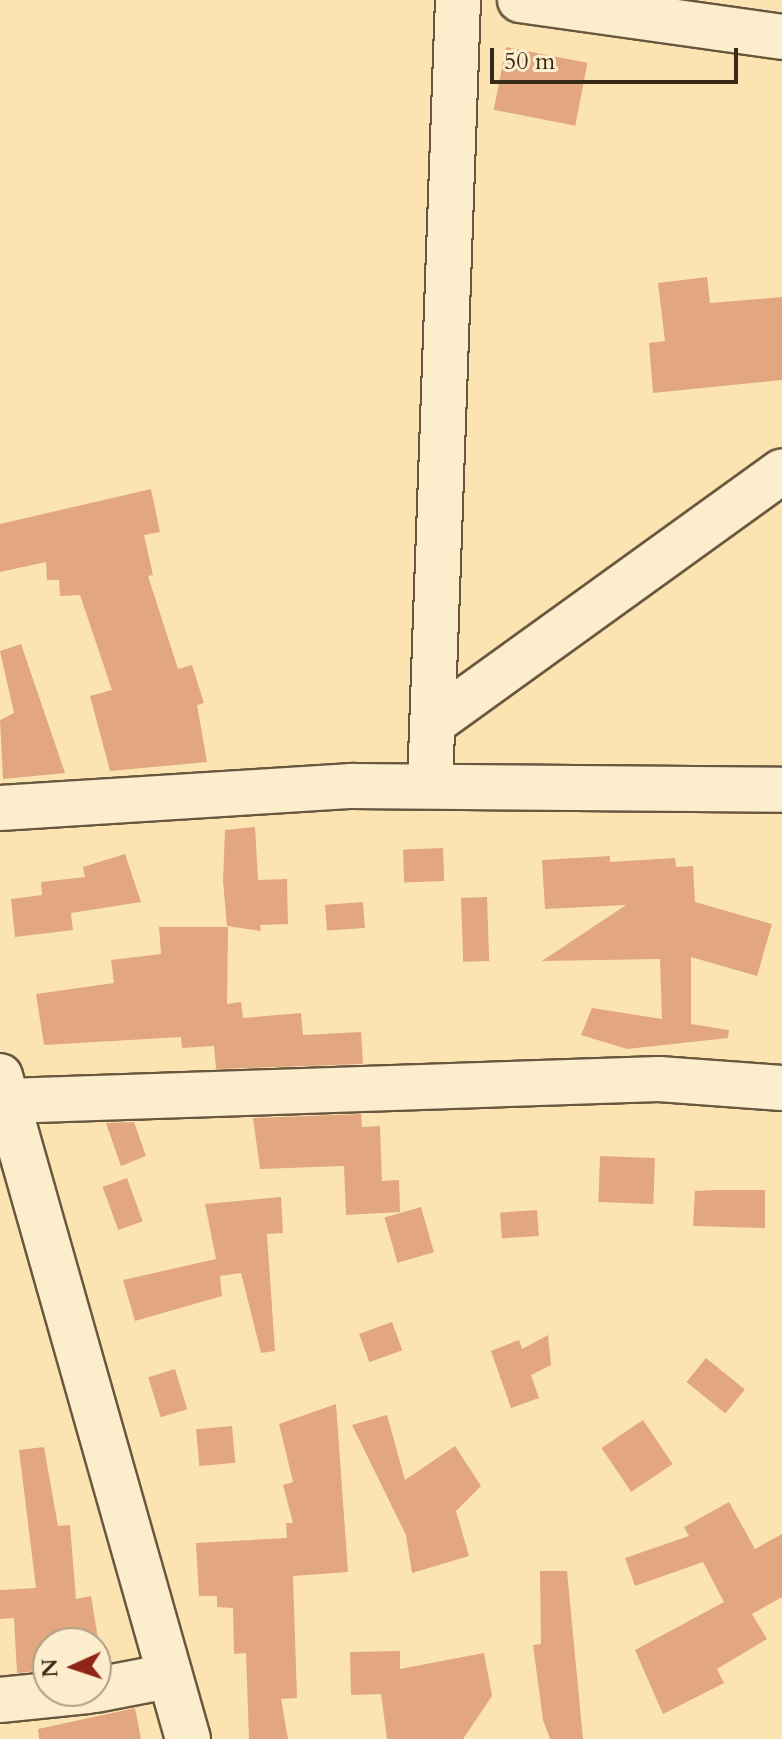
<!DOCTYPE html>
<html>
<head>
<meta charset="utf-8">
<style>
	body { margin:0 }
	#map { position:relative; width:782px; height:1739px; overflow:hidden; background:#fbe4b2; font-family:Cardo,serif }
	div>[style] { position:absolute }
	.building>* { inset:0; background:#e2a780; transform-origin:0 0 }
	.roads { filter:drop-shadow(2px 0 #69583e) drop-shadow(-2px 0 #69583e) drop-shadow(0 2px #69583e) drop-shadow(0 -2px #69583e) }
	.minor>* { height:44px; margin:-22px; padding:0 22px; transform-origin:22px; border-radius:22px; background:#fcedcd }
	span { translate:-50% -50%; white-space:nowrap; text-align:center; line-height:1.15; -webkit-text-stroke:8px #fcedcd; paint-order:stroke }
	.north { position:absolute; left:32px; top:1627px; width:80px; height:80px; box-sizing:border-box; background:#fcedcd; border:2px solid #ae9f85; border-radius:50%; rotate:267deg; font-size:22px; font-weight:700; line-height:32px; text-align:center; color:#382a18 }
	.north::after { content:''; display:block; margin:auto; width:28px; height:36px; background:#8f2418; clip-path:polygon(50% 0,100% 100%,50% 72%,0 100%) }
	.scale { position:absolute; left:490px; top:48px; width:248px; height:36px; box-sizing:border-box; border:4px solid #382a18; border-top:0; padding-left:10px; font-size:24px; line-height:28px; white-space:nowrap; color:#382a18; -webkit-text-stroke:6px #fcedcd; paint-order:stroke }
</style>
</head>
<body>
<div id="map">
	<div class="building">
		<i style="left:506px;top:47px;width:83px;height:64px;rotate:11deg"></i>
		<i style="clip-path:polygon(707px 277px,710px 303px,782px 297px,782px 380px,653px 393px,649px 343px,665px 341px,658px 283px)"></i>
		<i style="clip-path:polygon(151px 489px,160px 532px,144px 535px,153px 575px,148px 576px,178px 669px,192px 665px,204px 703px,197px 705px,207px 762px,110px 771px,90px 696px,112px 690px,80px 595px,60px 596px,59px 580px,47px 580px,46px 562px,0 572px,0 524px)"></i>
		<i style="clip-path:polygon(21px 644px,65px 773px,3px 779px,0 720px,14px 713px,0 651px)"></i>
		<i style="clip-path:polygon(255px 827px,258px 880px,287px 879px,288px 924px,260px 925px,261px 931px,227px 926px,223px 881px,225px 830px)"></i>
		<i style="left:443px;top:848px;width:33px;height:40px;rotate:88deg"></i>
		<i style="clip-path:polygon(125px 854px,141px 902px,71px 913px,73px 930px,15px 937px,11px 899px,42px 895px,41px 882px,85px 877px,83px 867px)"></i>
		<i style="clip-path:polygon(610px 856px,610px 862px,675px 858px,676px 867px,693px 866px,695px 902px,772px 924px,757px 976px,691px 957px,691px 1024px,729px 1030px,728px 1038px,627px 1049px,581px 1035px,592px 1008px,662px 1019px,660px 959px,542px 961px,626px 905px,545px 909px,542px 860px)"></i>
		<i style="left:487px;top:897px;width:64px;height:26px;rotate:88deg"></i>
		<i style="left:363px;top:902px;width:26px;height:38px;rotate:86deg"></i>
		<i style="clip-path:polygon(159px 927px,228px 927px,227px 1004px,241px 1002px,243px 1018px,301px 1013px,303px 1035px,361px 1032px,363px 1064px,216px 1069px,214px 1046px,182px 1048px,181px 1037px,44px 1045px,36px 994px,114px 983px,111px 960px,161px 954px)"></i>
		<i style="clip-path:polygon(361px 1114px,362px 1127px,380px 1126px,382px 1181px,399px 1180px,400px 1212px,346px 1215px,344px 1166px,260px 1169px,253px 1118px)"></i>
		<i style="clip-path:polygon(134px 1122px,146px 1156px,121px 1166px,106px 1123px)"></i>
		<i style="left:600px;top:1156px;width:55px;height:46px;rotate:2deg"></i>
		<i style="left:127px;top:1178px;width:46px;height:26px;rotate:70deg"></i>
		<i style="clip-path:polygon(716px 1190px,765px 1190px,765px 1228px,693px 1226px,695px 1191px)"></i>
		<i style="clip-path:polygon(281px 1197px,283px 1233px,267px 1234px,275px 1351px,261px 1353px,241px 1273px,220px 1276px,222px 1296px,135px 1321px,123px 1280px,216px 1259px,205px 1204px)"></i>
		<i style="left:421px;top:1207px;width:47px;height:38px;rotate:74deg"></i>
		<i style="left:537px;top:1210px;width:26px;height:37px;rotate:86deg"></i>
		<i style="left:392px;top:1322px;width:30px;height:35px;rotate:70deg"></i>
		<i style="clip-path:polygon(548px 1335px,551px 1365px,531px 1375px,539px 1398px,511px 1408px,491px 1351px,519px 1340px,522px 1349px)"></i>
		<i style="left:706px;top:1358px;width:50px;height:31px;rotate:39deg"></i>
		<i style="left:175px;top:1369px;width:42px;height:28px;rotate:73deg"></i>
		<i style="clip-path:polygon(336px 1404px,348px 1572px,293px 1576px,297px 1698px,281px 1699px,288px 1739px,249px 1739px,246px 1653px,234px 1654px,233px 1608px,217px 1607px,217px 1596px,199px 1596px,196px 1543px,287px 1538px,286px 1523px,293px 1523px,283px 1485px,293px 1482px,279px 1424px)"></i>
		<i style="clip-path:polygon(387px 1415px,405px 1480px,455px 1446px,481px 1486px,456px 1511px,469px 1556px,412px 1573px,406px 1535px,352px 1425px)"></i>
		<i style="left:643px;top:1420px;width:53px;height:50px;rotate:56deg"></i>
		<i style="left:232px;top:1426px;width:37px;height:36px;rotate:85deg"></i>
		<i style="clip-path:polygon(44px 1447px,58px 1526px,70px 1525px,76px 1599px,91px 1596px,102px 1663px,96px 1665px,96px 1643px,48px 1643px,48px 1670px,17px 1673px,14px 1618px,0 1619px,0 1590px,36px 1588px,19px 1450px)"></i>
		<i style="clip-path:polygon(729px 1502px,755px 1549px,782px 1534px,782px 1597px,752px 1614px,767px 1639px,717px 1669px,724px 1683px,663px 1714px,635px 1650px,724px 1602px,703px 1562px,635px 1586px,625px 1558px,689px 1536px,684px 1527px)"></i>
		<i style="clip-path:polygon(540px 1571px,567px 1571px,583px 1739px,550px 1739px,543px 1720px,533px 1645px,541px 1644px)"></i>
		<i style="clip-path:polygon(400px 1651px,400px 1669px,484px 1653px,492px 1696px,463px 1739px,387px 1739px,381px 1694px,351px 1695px,350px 1652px)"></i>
		<i style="clip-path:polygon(135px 1708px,141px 1739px,39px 1739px,38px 1729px)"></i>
	</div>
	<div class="roads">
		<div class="minor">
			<i style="left:520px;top:0;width:265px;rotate:8deg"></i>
			<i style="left:433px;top:723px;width:430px;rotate:-35.8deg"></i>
			<i style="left:430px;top:786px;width:786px;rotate:-87.96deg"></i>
			<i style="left:0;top:808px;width:353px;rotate:-3.6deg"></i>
			<i style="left:352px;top:786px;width:430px;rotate:0.5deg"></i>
			<i style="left:0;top:1076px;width:689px;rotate:74.17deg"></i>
			<i style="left:7px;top:1101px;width:652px;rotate:-1.93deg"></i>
			<i style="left:659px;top:1079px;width:123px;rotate:4.2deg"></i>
			<i style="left:96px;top:1690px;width:74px;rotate:-10.9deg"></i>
			<i style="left:0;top:1700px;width:88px;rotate:-5.8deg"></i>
		</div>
	</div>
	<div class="north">N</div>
	<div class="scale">50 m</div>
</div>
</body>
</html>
